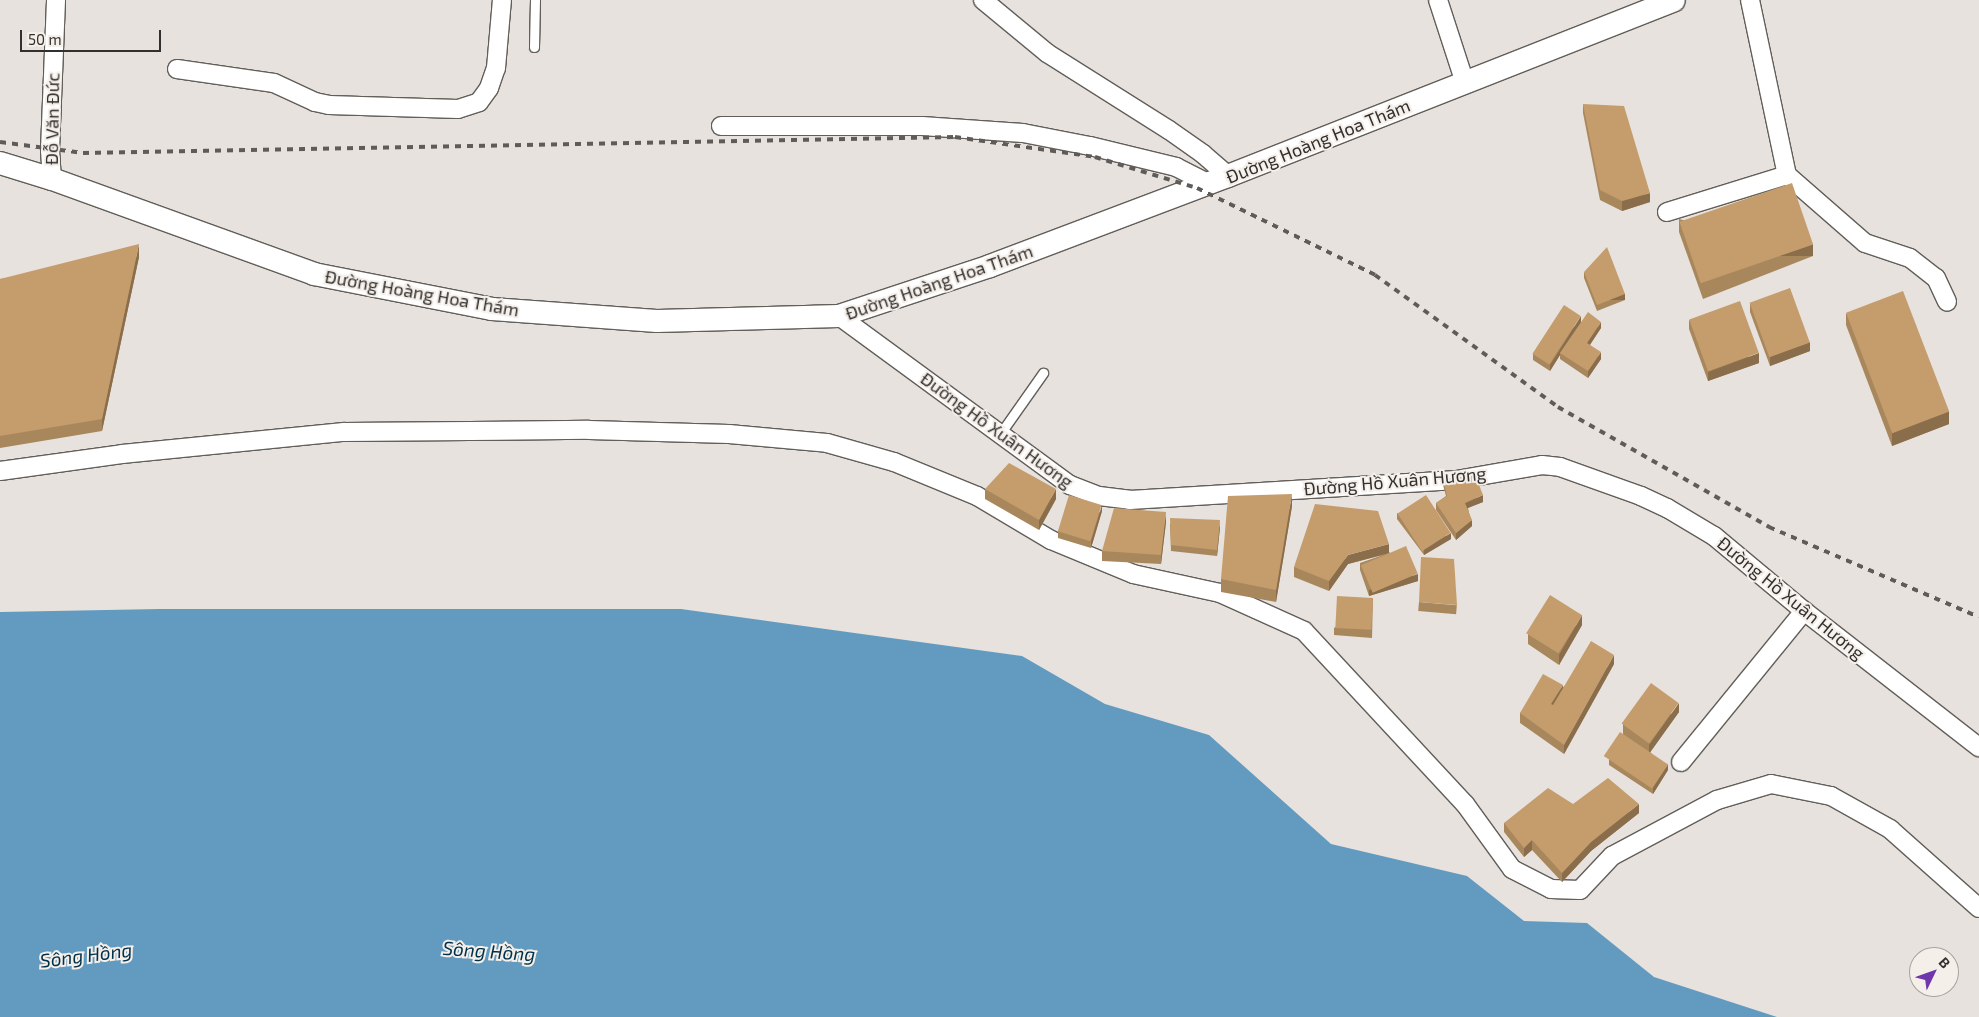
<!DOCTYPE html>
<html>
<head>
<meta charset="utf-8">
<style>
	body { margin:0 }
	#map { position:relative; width:1979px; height:1017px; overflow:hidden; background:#e7e2dd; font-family:"Exo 2",sans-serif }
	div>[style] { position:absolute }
	.water>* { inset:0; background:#639bc0 }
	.roads { filter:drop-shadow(1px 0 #625e59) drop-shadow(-1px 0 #625e59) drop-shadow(0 1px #625e59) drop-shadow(0 -1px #625e59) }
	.service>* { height:9px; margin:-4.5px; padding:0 4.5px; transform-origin:4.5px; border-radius:4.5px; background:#fff }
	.minor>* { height:18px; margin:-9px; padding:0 9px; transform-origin:9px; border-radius:9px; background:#fff }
	.tertiary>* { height:22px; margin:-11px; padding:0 11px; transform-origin:11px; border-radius:11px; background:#fff }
	.rail>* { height:4px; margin-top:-2px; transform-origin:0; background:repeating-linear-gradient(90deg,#5e5b58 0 6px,transparent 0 12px) }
	.wall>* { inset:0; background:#a9875d; transform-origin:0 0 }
	.shaded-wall>* { inset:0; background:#8a6e4c; transform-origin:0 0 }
	.building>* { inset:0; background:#c59d6c; transform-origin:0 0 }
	span { translate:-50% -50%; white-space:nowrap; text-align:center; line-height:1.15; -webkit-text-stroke:4px #f5efea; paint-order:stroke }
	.street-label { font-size:18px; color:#32302e }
	.water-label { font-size:19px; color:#00314b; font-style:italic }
	.north { position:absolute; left:1909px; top:947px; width:50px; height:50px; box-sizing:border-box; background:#f5efea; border:1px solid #a7a39f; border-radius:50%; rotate:48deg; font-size:14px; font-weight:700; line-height:20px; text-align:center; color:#32302e }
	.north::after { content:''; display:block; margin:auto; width:18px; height:22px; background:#7036ac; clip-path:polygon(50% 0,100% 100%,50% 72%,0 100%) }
	.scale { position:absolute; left:20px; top:30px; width:141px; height:22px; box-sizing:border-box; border:2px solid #32302e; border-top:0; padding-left:6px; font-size:15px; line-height:18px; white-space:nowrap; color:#32302e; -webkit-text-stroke:4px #f5efea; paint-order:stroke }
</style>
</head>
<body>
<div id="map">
	<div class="water">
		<i style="clip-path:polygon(159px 609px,681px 609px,1022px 656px,1105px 704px,1209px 735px,1331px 844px,1467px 876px,1524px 921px,1587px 923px,1654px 977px,1777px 1017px,0 1017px,0 612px)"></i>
	</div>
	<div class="roads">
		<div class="service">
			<i style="left:534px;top:47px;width:47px;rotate:-88.8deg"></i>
			<i style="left:1000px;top:434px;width:75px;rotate:-54.8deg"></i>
		</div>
		<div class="minor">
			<i style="left:983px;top:0;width:83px;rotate:39.6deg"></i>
			<i style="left:1047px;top:53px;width:144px;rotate:32.3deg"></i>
			<i style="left:1169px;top:130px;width:42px;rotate:35.2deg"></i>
			<i style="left:1203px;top:154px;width:33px;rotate:41deg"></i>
			<i style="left:1438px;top:0;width:87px;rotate:72deg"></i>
			<i style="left:1750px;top:0;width:179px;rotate:78.1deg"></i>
			<i style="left:1787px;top:175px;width:103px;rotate:41.1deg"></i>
			<i style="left:1865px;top:243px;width:47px;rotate:18.4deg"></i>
			<i style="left:1910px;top:258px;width:33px;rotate:38deg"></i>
			<i style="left:1936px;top:278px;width:26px;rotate:65deg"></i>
			<i style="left:177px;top:69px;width:98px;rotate:8.2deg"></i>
			<i style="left:274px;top:83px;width:45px;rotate:24.9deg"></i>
			<i style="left:315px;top:102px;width:14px;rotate:12deg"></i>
			<i style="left:329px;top:105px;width:129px;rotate:1.8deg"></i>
			<i style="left:458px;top:109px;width:22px;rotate:-18deg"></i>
			<i style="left:479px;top:102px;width:17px;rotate:-54deg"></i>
			<i style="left:489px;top:88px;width:21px;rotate:-71deg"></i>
			<i style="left:496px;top:68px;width:68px;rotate:-85deg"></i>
			<i style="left:721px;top:126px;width:201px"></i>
			<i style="left:922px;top:126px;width:101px;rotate:4deg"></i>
			<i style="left:1023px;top:133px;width:68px;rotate:11deg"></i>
			<i style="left:1090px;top:146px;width:89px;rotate:13.7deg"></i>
			<i style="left:1176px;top:167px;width:37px;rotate:27deg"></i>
			<i style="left:52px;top:179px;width:29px;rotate:-94deg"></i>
			<i style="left:50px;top:150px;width:150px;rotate:-87.7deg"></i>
			<i style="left:1667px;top:212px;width:126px;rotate:-17.1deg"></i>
			<i style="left:839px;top:316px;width:286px;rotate:36.2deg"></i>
			<i style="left:1070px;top:485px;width:31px;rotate:21deg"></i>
			<i style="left:1099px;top:496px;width:31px;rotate:7deg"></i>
			<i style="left:1130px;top:500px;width:327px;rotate:-3.5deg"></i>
			<i style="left:1456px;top:480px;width:87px;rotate:-9.9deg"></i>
			<i style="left:1542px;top:465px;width:18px;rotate:6deg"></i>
			<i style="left:1560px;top:467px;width:86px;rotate:19.7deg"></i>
			<i style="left:1641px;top:496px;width:29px;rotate:25deg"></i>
			<i style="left:1667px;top:508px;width:55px;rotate:30.8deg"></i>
			<i style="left:1714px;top:536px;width:117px;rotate:39.8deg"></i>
			<i style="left:1804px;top:611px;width:222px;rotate:37.9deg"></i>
			<i style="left:0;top:471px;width:123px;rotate:-7.9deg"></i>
			<i style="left:122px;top:454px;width:223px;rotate:-5.7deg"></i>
			<i style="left:344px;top:432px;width:245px;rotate:-0.5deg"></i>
			<i style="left:589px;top:430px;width:140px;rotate:1.6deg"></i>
			<i style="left:729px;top:434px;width:98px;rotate:5.2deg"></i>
			<i style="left:827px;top:443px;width:70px;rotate:15.8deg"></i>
			<i style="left:894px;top:462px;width:90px;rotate:22.3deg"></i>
			<i style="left:977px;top:496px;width:86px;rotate:30.7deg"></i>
			<i style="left:1051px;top:540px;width:89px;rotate:22.5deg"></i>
			<i style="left:1133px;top:574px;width:89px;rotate:12.3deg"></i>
			<i style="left:1220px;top:593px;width:92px;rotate:24.3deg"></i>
			<i style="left:1304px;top:631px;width:236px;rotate:47.1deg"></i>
			<i style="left:1465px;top:804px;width:80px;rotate:54.1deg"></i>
			<i style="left:1512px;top:869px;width:44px;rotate:27.1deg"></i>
			<i style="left:1551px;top:889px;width:29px;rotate:2deg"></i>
			<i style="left:1580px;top:890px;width:47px;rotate:-46.7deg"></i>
			<i style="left:1612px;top:856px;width:119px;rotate:-28.1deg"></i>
			<i style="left:1717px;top:800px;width:56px;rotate:-16.5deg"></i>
			<i style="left:1771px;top:784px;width:61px;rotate:11.3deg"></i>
			<i style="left:1831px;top:796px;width:68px;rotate:29.2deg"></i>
			<i style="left:1890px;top:829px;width:119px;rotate:41.6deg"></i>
			<i style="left:1681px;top:762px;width:195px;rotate:-50.8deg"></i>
		</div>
		<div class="tertiary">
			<i style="left:0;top:163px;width:54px;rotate:17.1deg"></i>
			<i style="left:52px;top:179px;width:279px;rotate:19.9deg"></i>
			<i style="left:314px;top:274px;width:181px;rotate:11.1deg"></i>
			<i style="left:492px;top:309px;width:165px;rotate:4.2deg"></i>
			<i style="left:657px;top:321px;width:182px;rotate:-1.6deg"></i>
			<i style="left:839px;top:316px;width:159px;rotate:-18.3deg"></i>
			<i style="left:990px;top:266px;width:254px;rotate:-20.7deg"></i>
			<i style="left:1228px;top:176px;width:479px;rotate:-21.5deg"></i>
		</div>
	</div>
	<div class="rail">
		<i style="left:0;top:142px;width:84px;rotate:7.5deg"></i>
		<i style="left:83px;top:153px;width:872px;rotate:-1.05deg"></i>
		<i style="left:955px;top:137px;width:141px;rotate:8.1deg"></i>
		<i style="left:1095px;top:157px;width:107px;rotate:16.9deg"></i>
		<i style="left:1197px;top:188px;width:198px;rotate:26deg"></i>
		<i style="left:1375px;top:275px;width:226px;rotate:35.8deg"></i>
		<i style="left:1558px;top:407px;width:243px;rotate:29.6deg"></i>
		<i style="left:1769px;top:527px;width:228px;rotate:23.2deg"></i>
	</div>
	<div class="wall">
		<i style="clip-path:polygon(1583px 104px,1650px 202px,1622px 211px,1600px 200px,1583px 113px)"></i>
		<i style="clip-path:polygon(1679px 219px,1813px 256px,1703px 299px,1679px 232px)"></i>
		<i style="clip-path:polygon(139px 257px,102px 431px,0 448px,0 279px)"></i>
		<i style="clip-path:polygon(1584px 272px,1625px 300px,1597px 311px,1584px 278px)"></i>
		<i style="clip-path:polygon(1750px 303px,1810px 351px,1770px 366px,1750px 312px)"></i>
		<i style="clip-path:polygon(1846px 313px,1949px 424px,1892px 446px,1846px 325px)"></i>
		<i style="clip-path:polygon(1689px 320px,1759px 363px,1708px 381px,1689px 329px)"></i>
		<i style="clip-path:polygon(1580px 323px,1601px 328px,1590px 345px,1601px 359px,1588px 378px,1560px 359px,1560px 355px,1550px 371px,1533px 360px,1533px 354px)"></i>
		<i style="clip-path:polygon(1443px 479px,1483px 502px,1468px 508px,1472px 526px,1456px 540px,1436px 510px,1436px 503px,1446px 496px,1443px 485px)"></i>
		<i style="clip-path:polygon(985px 489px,1056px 499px,1039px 530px,985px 499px)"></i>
		<i style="clip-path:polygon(1292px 506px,1276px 602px,1221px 592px,1221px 579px)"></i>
		<i style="clip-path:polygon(1102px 511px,1091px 548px,1058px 538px,1058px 531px)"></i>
		<i style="clip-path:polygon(1397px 513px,1451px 539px,1424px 555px,1397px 519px)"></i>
		<i style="clip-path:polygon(1166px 522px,1161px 564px,1102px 561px,1102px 551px)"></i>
		<i style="clip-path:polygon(1170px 524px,1220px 527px,1217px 556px,1171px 551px)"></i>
		<i style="clip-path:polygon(1389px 552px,1418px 581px,1369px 596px,1360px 570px,1360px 563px,1383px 555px,1348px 564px,1329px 591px,1294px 577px,1294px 567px)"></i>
		<i style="clip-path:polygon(1373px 598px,1372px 638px,1334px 635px,1334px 628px)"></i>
		<i style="left:1419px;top:602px;width:38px;height:9px;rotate:5deg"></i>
		<i style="clip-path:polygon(1582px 625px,1559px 665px,1528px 644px,1528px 634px)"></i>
		<i style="clip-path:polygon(1614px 664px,1564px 754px,1520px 723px,1520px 713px,1563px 687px)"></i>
		<i style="clip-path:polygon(1679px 712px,1650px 752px,1668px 770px,1653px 794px,1609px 765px,1609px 759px,1623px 734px,1623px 724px)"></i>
		<i style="clip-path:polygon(1573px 804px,1639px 813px,1591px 851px,1562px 882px,1532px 850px,1524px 857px,1504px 832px,1504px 823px)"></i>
	</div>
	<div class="shaded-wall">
		<i style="clip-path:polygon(1650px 193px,1650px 202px,1622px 211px,1622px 201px)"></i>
		<i style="clip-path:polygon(139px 244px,139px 257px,102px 431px,102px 419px)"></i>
		<i style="left:1813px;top:244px;width:12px;height:118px;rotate:90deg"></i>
		<i style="left:1625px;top:294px;width:6px;height:30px;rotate:90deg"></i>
		<i style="clip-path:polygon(1581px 316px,1581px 323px,1560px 353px,1560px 355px,1550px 371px,1550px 365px)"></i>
		<i style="clip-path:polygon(1601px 322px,1601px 328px,1587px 349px,1587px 343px)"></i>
		<i style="clip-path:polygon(1810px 342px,1810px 351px,1770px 366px,1770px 356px)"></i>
		<i style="clip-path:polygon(1601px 352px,1601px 359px,1588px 378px,1588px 371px)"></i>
		<i style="clip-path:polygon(1759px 353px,1759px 363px,1708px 381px,1708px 372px)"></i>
		<i style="clip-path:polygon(1949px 411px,1949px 424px,1892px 446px,1892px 433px)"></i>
		<i style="clip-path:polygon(1056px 489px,1056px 499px,1039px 530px,1039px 520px)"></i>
		<i style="clip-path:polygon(1292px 494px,1292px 506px,1276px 602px,1276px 590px)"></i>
		<i style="clip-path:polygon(1483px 495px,1483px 502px,1465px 509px,1465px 503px)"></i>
		<i style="clip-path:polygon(1102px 505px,1102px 511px,1091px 548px,1091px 541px)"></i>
		<i style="clip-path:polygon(1166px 512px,1166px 522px,1161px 564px,1161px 555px)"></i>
		<i style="clip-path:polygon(1220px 520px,1220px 527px,1217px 556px,1217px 550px)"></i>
		<i style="clip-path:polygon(1472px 520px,1472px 526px,1456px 540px,1456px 533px)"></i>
		<i style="clip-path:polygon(1451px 533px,1451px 539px,1424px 555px,1424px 549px)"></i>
		<i style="clip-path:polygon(1389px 544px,1389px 553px,1348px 564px,1329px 591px,1329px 581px,1348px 555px)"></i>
		<i style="clip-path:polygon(1418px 574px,1418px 581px,1369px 596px,1369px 590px)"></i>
		<i style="clip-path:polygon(1582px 615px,1582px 625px,1559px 665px,1559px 655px)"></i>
		<i style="clip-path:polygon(1614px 655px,1614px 664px,1564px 754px,1564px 745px)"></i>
		<i style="clip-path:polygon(1563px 685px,1563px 694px,1551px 713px,1551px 704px)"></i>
		<i style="clip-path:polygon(1679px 703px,1679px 712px,1649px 754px,1649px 745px)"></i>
		<i style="clip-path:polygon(1668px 764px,1668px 770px,1653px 794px,1653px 788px)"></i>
		<i style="clip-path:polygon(1639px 804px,1639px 813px,1591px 851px,1562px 882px,1562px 873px,1591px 842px)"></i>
		<i style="clip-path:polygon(1532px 840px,1532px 850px,1524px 857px,1524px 848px)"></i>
	</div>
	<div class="building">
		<i style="clip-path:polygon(1583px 104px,1624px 106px,1650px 193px,1622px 201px,1600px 190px)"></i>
		<i style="left:1792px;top:183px;width:65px;height:119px;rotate:71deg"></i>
		<i style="clip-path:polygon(139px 244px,102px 419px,0 436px,0 279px)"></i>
		<i style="clip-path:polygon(1607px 247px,1625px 294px,1597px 305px,1584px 272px)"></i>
		<i style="left:1790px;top:288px;width:58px;height:43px;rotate:70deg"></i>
		<i style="left:1903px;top:291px;width:129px;height:61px;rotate:69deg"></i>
		<i style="left:1740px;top:301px;width:55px;height:54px;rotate:70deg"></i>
		<i style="left:1564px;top:305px;width:20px;height:58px;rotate:33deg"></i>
		<i style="clip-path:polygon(1588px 312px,1601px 322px,1587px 343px,1601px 352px,1588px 371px,1560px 353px)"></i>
		<i style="clip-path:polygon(1009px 463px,1056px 489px,1039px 520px,985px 489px)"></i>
		<i style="clip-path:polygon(1475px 475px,1483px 495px,1465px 503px,1472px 520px,1456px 533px,1436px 503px,1447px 496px,1443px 479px)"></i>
		<i style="clip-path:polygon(1292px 494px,1276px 590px,1221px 579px,1228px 496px)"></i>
		<i style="left:1069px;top:495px;width:34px;height:38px;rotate:17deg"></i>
		<i style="left:1426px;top:495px;width:45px;height:34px;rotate:57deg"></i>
		<i style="clip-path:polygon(1315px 504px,1378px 511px,1389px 544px,1348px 555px,1329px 581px,1294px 567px)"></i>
		<i style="clip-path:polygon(1114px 508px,1166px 512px,1161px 555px,1102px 551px)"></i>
		<i style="clip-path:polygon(1170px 518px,1220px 520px,1217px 550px,1171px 545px)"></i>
		<i style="left:1406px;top:546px;width:30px;height:49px;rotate:67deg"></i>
		<i style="clip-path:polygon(1421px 557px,1454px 559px,1457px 605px,1419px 602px)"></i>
		<i style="left:1550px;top:595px;width:38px;height:45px;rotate:32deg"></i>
		<i style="left:1337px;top:596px;width:36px;height:32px;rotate:3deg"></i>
		<i style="clip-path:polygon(1591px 641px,1614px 655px,1564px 745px,1520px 713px,1543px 674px,1563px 685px,1551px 704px,1553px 705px)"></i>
		<i style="left:1651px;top:683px;width:34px;height:50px;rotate:36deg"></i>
		<i style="left:1620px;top:732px;width:58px;height:29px;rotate:34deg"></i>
		<i style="clip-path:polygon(1608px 778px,1639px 804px,1591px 842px,1562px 873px,1532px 840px,1524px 848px,1504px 823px,1548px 788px,1573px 804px)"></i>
	</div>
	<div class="street-label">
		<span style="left:52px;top:119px;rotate:-89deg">Đỗ Văn Đức</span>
		<span style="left:1318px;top:141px;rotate:-22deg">Đường Hoàng Hoa Thám</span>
		<span style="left:939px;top:282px;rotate:-19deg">Đường Hoàng Hoa Thám</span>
		<span style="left:422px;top:293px;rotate:10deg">Đường Hoàng Hoa Thám</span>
		<span style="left:997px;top:430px;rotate:36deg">Đường Hồ Xuân Hương</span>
		<span style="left:1395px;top:481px;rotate:-5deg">Đường Hồ Xuân Hương</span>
		<span style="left:1791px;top:598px;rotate:39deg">Đường Hồ Xuân Hương</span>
	</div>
	<div class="water-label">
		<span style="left:489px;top:951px;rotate:4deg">Sông Hồng</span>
		<span style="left:86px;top:955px;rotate:-7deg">Sông Hồng</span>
	</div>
	<div class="north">B</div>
	<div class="scale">50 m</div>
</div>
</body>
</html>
